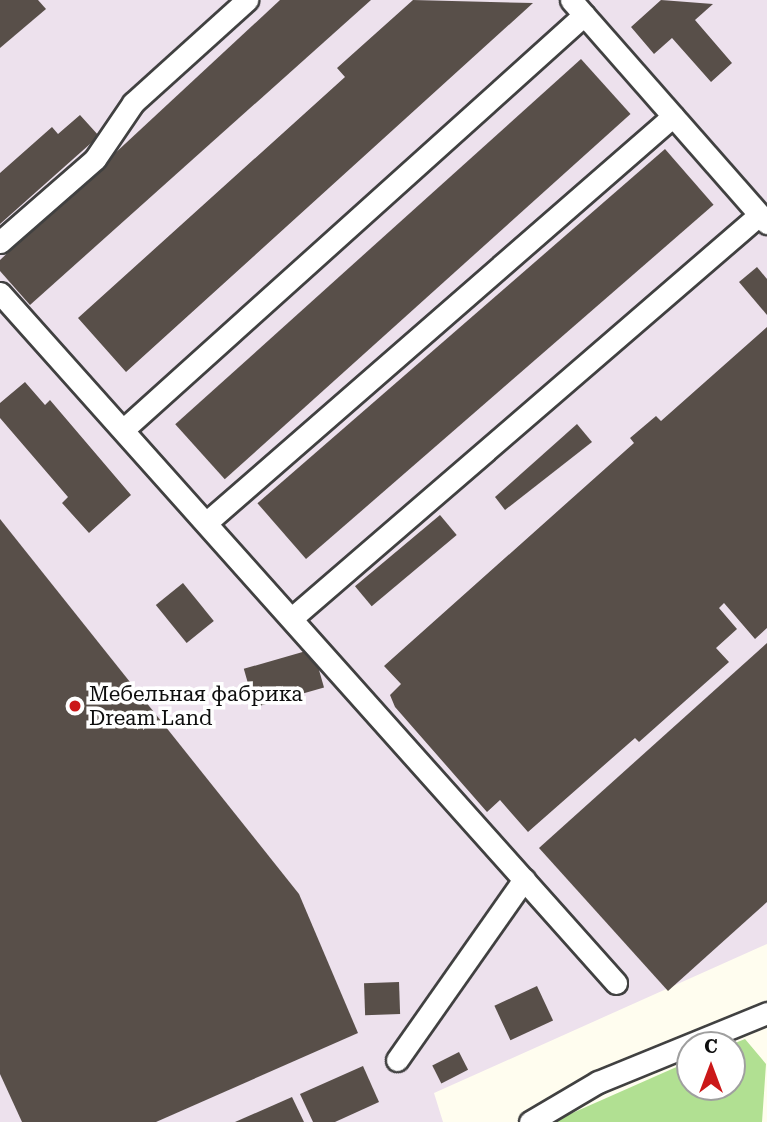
<!DOCTYPE html>
<html>
<head>
<meta charset="utf-8">
<style>
	body { margin:0 }
	#map { position:relative; width:767px; height:1122px; overflow:hidden; background:#fffdef; font-family:"Roboto Serif",serif }
	div>[style] { position:absolute }
	.industrial>* { inset:0; background:#ede1ed }
	.forest>* { inset:0; background:#b1e092 }
	.building>* { inset:0; background:#584f49; transform-origin:0 0 }
	.roads { filter:drop-shadow(2px 0 #414141) drop-shadow(-2px 0 #414141) drop-shadow(0 2px #414141) drop-shadow(0 -2px #414141) }
	.minor>* { height:21px; margin:-10.5px; padding:0 10.5px; transform-origin:10.5px; border-radius:10.5px; background:#fff }
	.dots>* { width:19px; height:19px; translate:-50% -50%; box-sizing:border-box; border:4px solid #fff; border-radius:50% }
	span { translate:-50% -50%; white-space:nowrap; text-align:center; line-height:1.15; -webkit-text-stroke:7px #fff; paint-order:stroke }
	.poi-label { font-size:21px; color:#0e0e0e }
	.left { translate:0 -50%; text-align:left }
	.north { position:absolute; left:676px; top:1031px; width:70px; height:70px; box-sizing:border-box; background:#fff; border:2px solid #9f9f9f; border-radius:50%; rotate:0deg; font-size:19px; font-weight:700; line-height:28px; text-align:center; color:#0e0e0e }
	.north::after { content:''; display:block; margin:auto; width:24px; height:32px; background:#cb1819; clip-path:polygon(50% 0,100% 100%,50% 72%,0 100%) }
</style>
</head>
<body>
<div id="map">
	<div class="industrial">
		<i style="clip-path:polygon(0 0,767px 0,767px 944px,434px 1093px,443px 1122px,0 1122px)"></i>
	</div>
	<div class="forest">
		<i style="clip-path:polygon(745px 1039px,766px 1064px,762px 1122px,552px 1122px,690px 1061px,690px 1087px,732px 1087px,730px 1045px)"></i>
	</div>
	<div class="building">
		<i style="clip-path:polygon(0 0,38px 0,46px 9px,0 48px)"></i>
		<i style="clip-path:polygon(280px 0,371px 0,30px 305px,0 271px,0 260px)"></i>
		<i style="clip-path:polygon(413px 0,533px 3px,126px 372px,78px 318px,345px 77px,337px 68px)"></i>
		<i style="clip-path:polygon(661px 0,713px 4px,695px 20px,732px 63px,711px 82px,672px 38px,654px 54px,631px 27px)"></i>
		<i style="left:581px;top:59px;width:74px;height:546px;rotate:48deg"></i>
		<i style="clip-path:polygon(80px 115px,99px 136px,0 224px,0 173px,52px 127px,58px 134px)"></i>
		<i style="left:665px;top:149px;width:74px;height:540px;rotate:49deg"></i>
		<i style="clip-path:polygon(757px 267px,767px 279px,767px 315px,739px 282px)"></i>
		<i style="clip-path:polygon(767px 327px,767px 628px,755px 639px,724px 603px,719px 608px,737px 629px,716px 648px,729px 662px,639px 742px,635px 738px,528px 832px,500px 800px,487px 812px,395px 707px,390px 695px,401px 684px,384px 666px,634px 443px,630px 438px,656px 416px,661px 421px)"></i>
		<i style="clip-path:polygon(25px 382px,45px 405px,50px 400px,131px 495px,89px 533px,62px 503px,68px 497px,0 418px,0 403px)"></i>
		<i style="clip-path:polygon(577px 424px,592px 442px,505px 510px,495px 497px)"></i>
		<i style="left:440px;top:515px;width:26px;height:111px;rotate:50deg"></i>
		<i style="clip-path:polygon(0 519px,299px 894px,358px 1033px,156px 1122px,22px 1122px,0 1074px)"></i>
		<i style="left:183px;top:583px;width:49px;height:35px;rotate:51deg"></i>
		<i style="clip-path:polygon(767px 643px,767px 902px,668px 991px,539px 848px)"></i>
		<i style="left:313px;top:649px;width:40px;height:72px;rotate:74deg"></i>
		<i style="left:399px;top:982px;width:32px;height:35px;rotate:88deg"></i>
		<i style="left:537px;top:986px;width:38px;height:47px;rotate:65deg"></i>
		<i style="left:459px;top:1052px;width:20px;height:30px;rotate:63deg"></i>
		<i style="clip-path:polygon(363px 1066px,379px 1102px,335px 1122px,313px 1122px,300px 1094px)"></i>
		<i style="clip-path:polygon(292px 1097px,304px 1122px,235px 1122px)"></i>
	</div>
	<div class="roads">
		<div class="minor">
			<i style="left:571px;top:0;width:297px;rotate:48.7deg"></i>
			<i style="left:0;top:242px;width:126px;rotate:-41.1deg"></i>
			<i style="left:95px;top:159px;width:68px;rotate:-55.8deg"></i>
			<i style="left:133px;top:103px;width:154px;rotate:-42.1deg"></i>
			<i style="left:0;top:293px;width:925px;rotate:48.24deg"></i>
			<i style="left:124px;top:429px;width:619px;rotate:-41.99deg"></i>
			<i style="left:207px;top:522px;width:618px;rotate:-41.06deg"></i>
			<i style="left:292px;top:618px;width:617px;rotate:-40.79deg"></i>
			<i style="left:397px;top:1060px;width:221px;rotate:-54.9deg"></i>
			<i style="left:530px;top:1122px;width:79px;rotate:-30.5deg"></i>
			<i style="left:598px;top:1082px;width:183px;rotate:-22.2deg"></i>
		</div>
	</div>
	<div class="dots">
		<i style="left:75px;top:706px;background:#cb1819"></i>
	</div>
	<div class="poi-label">
		<span class="left" style="left:89px;top:706px">Мебельная фабрика<br>Dream Land</span>
	</div>
	<div class="north">С</div>
</div>
</body>
</html>
